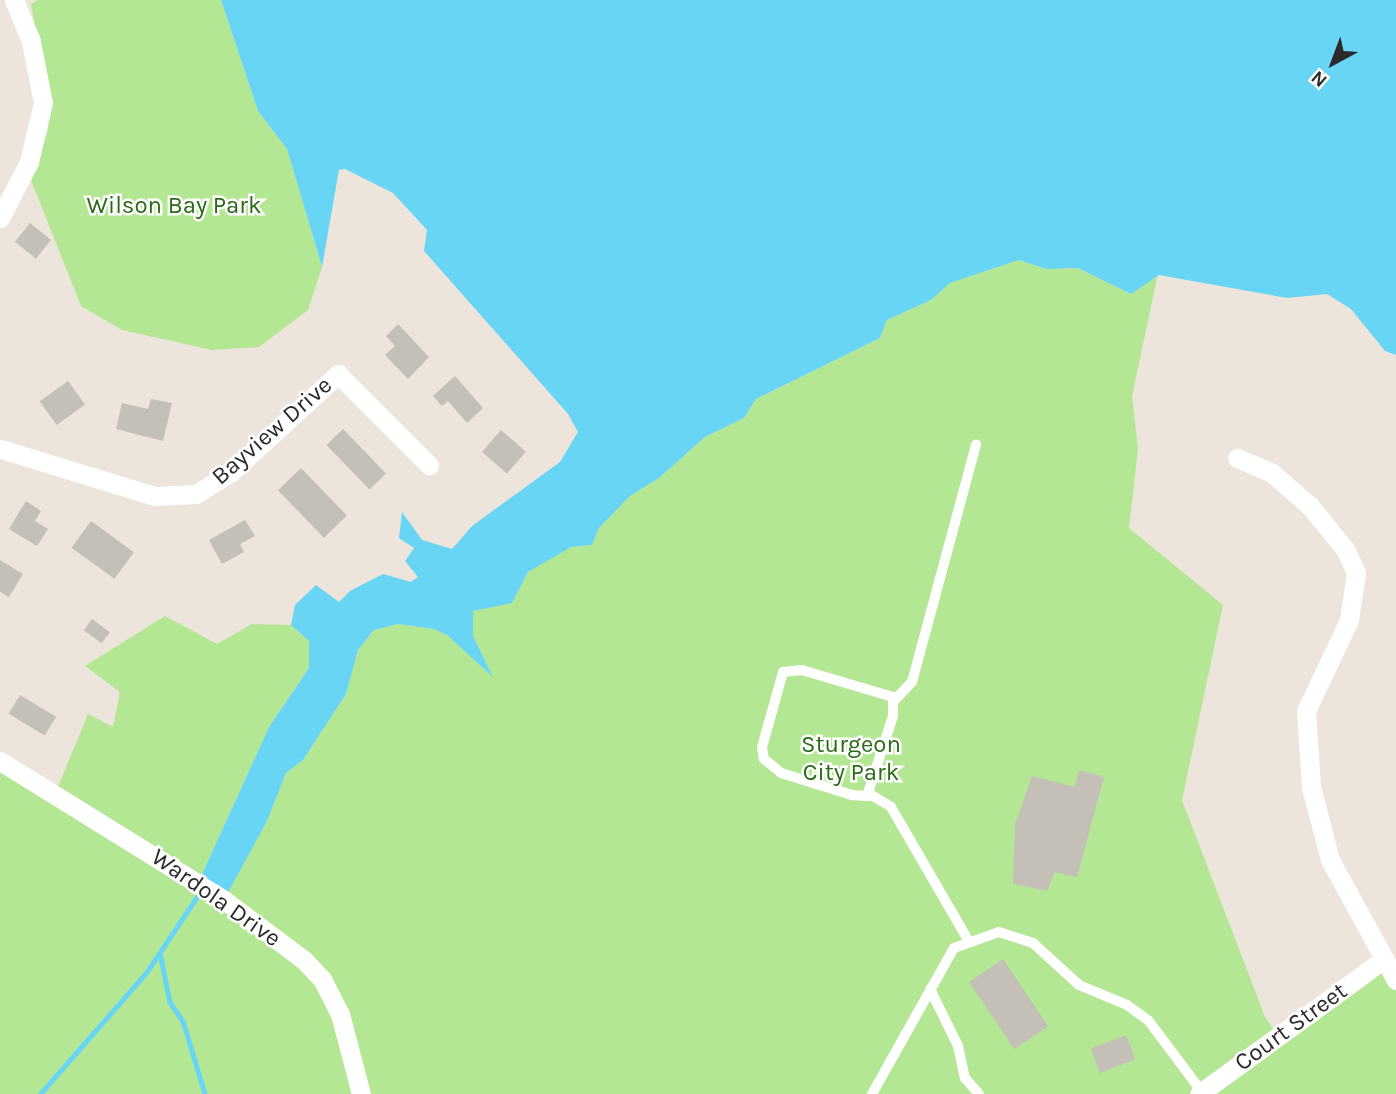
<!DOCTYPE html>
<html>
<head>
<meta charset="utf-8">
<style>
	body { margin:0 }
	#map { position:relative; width:1396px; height:1094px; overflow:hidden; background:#ede4db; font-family:Karla,sans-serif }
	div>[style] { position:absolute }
	.green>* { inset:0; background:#b4e794 }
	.water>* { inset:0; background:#68d5f5 }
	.stream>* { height:4.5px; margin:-2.25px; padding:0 2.25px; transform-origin:2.25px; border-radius:2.25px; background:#68d5f5 }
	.building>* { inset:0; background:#c4bfb7; transform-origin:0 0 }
	.service>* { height:10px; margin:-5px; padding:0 5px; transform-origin:5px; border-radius:5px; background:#fff }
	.minor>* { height:19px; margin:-9.5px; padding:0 9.5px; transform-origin:9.5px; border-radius:9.5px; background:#fff }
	span { translate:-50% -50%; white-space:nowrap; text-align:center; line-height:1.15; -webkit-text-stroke:5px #fff; paint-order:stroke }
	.park-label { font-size:24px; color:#2b6b16 }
	.street-label { font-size:24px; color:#2a2a2a }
	.north { position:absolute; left:1298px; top:28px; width:70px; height:70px; -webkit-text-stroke:5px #fff; paint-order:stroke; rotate:221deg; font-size:19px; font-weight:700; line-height:28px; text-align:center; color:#2a2a2a }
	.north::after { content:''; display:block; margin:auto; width:24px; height:32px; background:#2a2a2a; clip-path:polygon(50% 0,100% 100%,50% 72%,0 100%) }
</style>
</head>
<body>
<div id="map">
	<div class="green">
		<i style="clip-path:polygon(38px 0,221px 0,258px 111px,287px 149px,322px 267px,308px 310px,259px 347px,212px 350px,122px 330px,81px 306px,31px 180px,48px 130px,49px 104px,31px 4px)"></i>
		<i style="clip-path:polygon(1019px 260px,1046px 269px,1078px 268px,1131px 294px,1158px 274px,1132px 396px,1138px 449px,1129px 528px,1223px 605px,1182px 800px,1265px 1017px,1278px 1036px,1383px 960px,1396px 980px,1396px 1094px,0 1094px,0 761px,55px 794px,88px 714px,113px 727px,120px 692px,85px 666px,165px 616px,217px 644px,252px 624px,291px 625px,309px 641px,309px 668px,269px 727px,198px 883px,267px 821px,286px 773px,303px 760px,346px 694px,358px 650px,374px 630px,398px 624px,434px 629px,447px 635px,492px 675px,473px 636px,473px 611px,512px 603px,528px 572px,544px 559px,571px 547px,592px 545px,599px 528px,630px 496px,659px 478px,705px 437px,744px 418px,756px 399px,880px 338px,887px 320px,931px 300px,950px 283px)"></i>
	</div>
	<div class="water">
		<i style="clip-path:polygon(221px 0,1396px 0,1396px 355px,1385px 351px,1351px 309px,1327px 294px,1287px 298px,1159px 275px,1131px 294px,1078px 268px,1046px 269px,1019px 260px,950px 283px,931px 300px,887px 320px,880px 338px,756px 399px,744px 418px,705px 437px,659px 478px,630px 496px,599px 528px,592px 545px,571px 547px,528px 572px,512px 603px,473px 611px,473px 636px,493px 677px,447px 635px,434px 629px,398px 624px,374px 630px,358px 650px,346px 694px,303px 760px,286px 773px,267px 821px,224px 900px,198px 883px,269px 727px,309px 668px,309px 641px,291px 625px,295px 605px,316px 585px,339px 602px,350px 591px,383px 574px,411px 582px,418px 577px,405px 561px,414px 548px,399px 538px,402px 512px,422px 540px,452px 549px,472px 526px,560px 462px,578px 432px,568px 414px,424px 251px,427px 230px,393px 193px,345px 169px,339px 170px,322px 267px,287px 149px,258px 111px)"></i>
	</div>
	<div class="stream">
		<i style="left:160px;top:953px;width:50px;rotate:78.5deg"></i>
		<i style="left:170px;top:1002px;width:23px;rotate:56deg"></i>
		<i style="left:183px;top:1021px;width:76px;rotate:73.2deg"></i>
		<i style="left:40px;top:1094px;width:161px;rotate:-48.8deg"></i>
		<i style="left:146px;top:973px;width:97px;rotate:-56.3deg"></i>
	</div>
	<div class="building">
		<i style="left:30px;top:223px;width:27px;height:24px;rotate:39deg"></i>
		<i style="clip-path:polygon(398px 324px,429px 357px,408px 379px,385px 355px,395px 346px,386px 336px)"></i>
		<i style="clip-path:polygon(455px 376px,483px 408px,467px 423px,448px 401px,442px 406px,433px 396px)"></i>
		<i style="left:68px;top:381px;width:29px;height:35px;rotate:54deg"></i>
		<i style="clip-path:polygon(151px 399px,172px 403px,163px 441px,116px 429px,122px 403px,148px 409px)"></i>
		<i style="left:343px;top:429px;width:62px;height:23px;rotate:46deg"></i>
		<i style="left:501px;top:430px;width:33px;height:29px;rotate:41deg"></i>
		<i style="left:301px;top:468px;width:66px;height:32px;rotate:46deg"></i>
		<i style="clip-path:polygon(26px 501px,41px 511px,35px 521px,48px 529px,37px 546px,9px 529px)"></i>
		<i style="clip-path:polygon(245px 520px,255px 536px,240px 544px,244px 552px,222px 564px,209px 540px)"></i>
		<i style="left:91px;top:521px;width:53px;height:33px;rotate:36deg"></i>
		<i style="clip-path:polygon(0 560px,23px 574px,9px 597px,0 592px)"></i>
		<i style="left:92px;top:619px;width:22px;height:14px;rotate:36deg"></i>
		<i style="left:20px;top:695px;width:42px;height:22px;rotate:31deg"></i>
		<i style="clip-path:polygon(1079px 770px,1104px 777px,1077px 877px,1055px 872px,1047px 891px,1013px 884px,1015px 824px,1032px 776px,1075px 787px)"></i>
		<i style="left:1003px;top:959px;width:81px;height:41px;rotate:56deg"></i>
		<i style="left:1126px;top:1035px;width:26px;height:38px;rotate:69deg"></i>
	</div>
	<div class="service">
		<i style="left:894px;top:701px;width:26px;rotate:-47deg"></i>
		<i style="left:912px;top:682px;width:246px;rotate:-74.9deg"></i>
		<i style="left:867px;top:796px;width:84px;rotate:-72deg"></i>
		<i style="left:893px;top:716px;width:19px;rotate:-90deg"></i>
		<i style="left:893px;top:697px;width:95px;rotate:-163.5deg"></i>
		<i style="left:802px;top:670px;width:19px;rotate:174deg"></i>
		<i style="left:783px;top:672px;width:78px;rotate:105.6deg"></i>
		<i style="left:762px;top:747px;width:12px;rotate:81deg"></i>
		<i style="left:764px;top:759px;width:22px;rotate:39deg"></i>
		<i style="left:781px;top:773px;width:74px;rotate:17.2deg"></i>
		<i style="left:852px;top:795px;width:15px;rotate:4deg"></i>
		<i style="left:867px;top:796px;width:6px"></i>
		<i style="left:873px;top:796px;width:21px;rotate:31deg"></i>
		<i style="left:891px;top:807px;width:154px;rotate:59.9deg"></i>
		<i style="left:930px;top:989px;width:64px;rotate:63.8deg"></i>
		<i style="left:958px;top:1046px;width:33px;rotate:78deg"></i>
		<i style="left:965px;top:1078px;width:21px;rotate:49deg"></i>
		<i style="left:872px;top:1094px;width:167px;rotate:-60.7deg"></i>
		<i style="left:954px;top:948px;width:48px;rotate:-19.6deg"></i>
		<i style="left:999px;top:932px;width:36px;rotate:18deg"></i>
		<i style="left:1033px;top:943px;width:62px;rotate:42.4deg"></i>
		<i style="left:1079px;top:985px;width:52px;rotate:22.6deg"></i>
		<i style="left:1127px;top:1005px;width:26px;rotate:36deg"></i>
		<i style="left:1148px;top:1020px;width:90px;rotate:53.1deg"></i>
	</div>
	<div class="minor">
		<i style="left:0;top:218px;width:63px;rotate:-62.6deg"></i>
		<i style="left:29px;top:162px;width:61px;rotate:-76.7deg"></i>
		<i style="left:43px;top:103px;width:63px;rotate:-101deg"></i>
		<i style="left:31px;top:41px;width:44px;rotate:-112.5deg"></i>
		<i style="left:1px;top:449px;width:161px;rotate:17deg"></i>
		<i style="left:155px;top:496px;width:41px;rotate:-2.8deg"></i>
		<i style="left:196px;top:494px;width:40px;rotate:-32deg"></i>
		<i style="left:230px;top:473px;width:147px;rotate:-42.5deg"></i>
		<i style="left:338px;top:374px;width:129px;rotate:45deg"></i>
		<i style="left:1237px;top:458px;width:38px;rotate:23deg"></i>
		<i style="left:1272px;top:473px;width:50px;rotate:41deg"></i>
		<i style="left:1310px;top:506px;width:55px;rotate:50.9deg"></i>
		<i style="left:1345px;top:549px;width:26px;rotate:65deg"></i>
		<i style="left:1356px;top:573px;width:48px;rotate:98.5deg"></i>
		<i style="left:1349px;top:620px;width:101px;rotate:115.3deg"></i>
		<i style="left:1306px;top:711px;width:76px;rotate:86.2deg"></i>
		<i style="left:1311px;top:787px;width:75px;rotate:75.4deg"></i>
		<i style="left:1330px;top:860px;width:137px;rotate:61.2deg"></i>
		<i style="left:0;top:761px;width:264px;rotate:31.8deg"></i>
		<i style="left:224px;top:900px;width:100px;rotate:36.9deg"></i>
		<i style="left:304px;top:960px;width:26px;rotate:47deg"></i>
		<i style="left:322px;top:979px;width:39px;rotate:63deg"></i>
		<i style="left:340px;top:1014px;width:83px;rotate:75.3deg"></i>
		<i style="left:1199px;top:1094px;width:228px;rotate:-36.1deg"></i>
	</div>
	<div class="park-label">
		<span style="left:174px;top:206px">Wilson Bay Park</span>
		<span style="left:851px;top:759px">Sturgeon<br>City Park</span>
	</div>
	<div class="street-label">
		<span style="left:272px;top:431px;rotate:-41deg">Bayview Drive</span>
		<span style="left:216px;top:898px;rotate:35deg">Wardola Drive</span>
		<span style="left:1291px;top:1027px;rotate:-36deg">Court Street</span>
	</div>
	<div class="north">N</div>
</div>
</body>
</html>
